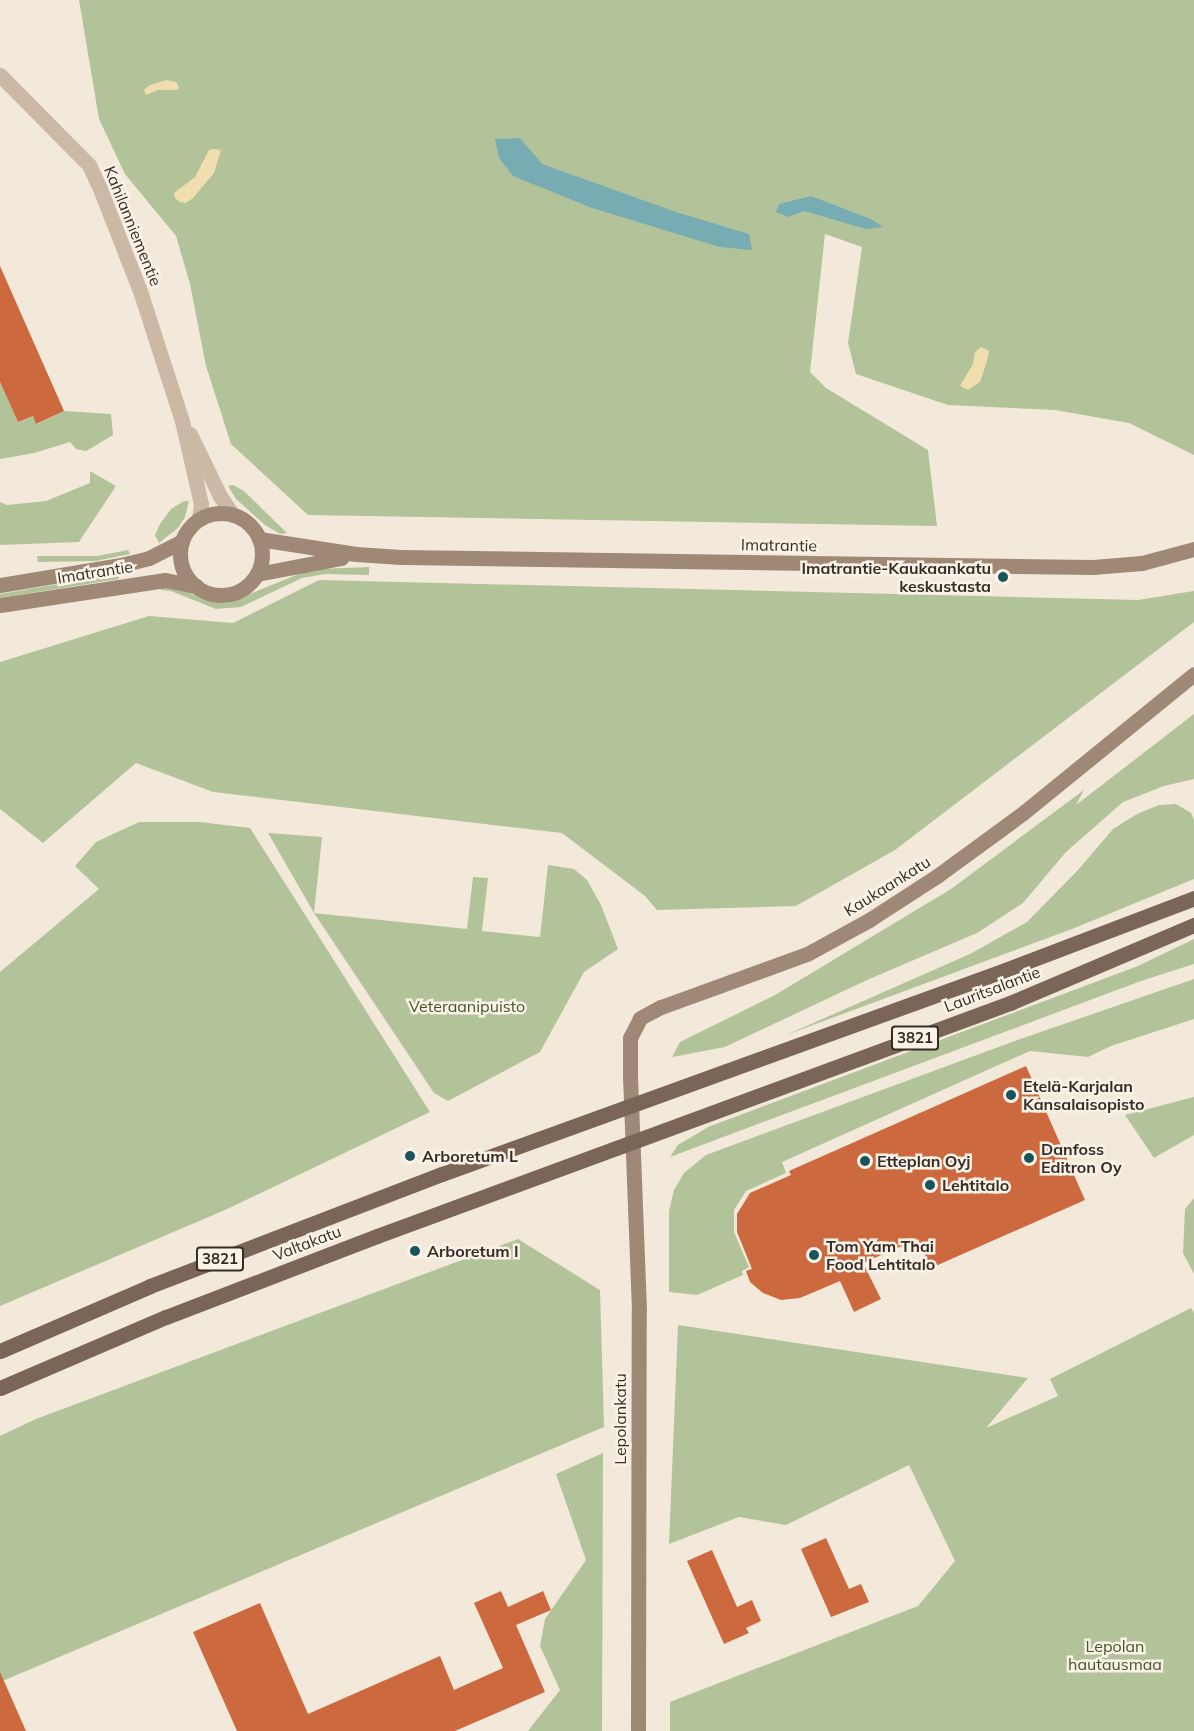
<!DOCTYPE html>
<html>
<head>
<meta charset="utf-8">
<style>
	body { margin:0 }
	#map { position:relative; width:1194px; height:1731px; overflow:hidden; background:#f3e9da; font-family:Mulish,sans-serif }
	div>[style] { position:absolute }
	.green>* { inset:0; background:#b3c399 }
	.sand>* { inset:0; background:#f1deae }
	.water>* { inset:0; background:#77acb2 }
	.building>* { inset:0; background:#cd693e }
	.street>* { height:15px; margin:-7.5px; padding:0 7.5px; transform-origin:7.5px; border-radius:7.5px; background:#ccb9a5 }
	.secondary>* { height:15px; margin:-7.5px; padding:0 7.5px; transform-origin:7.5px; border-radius:7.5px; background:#a08876 }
	.secondary>.ring { margin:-7.5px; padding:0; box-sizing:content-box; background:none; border:15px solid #a08876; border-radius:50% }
	.primary>* { height:15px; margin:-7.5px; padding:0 7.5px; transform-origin:7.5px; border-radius:7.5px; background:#7a6557 }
	.dots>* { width:16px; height:16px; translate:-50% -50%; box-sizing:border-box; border:3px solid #fbf2e7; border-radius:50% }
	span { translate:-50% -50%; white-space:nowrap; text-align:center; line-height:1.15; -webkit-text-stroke:5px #fbf2e7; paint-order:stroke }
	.shield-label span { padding:2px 4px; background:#fbf2e7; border:2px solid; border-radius:4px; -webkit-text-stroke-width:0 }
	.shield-label { font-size:15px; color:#372d27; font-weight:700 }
	.street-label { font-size:16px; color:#372d27 }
	.poi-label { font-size:16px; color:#372d27; font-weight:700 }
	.right { translate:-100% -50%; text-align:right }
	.left { translate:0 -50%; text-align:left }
	.park-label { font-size:16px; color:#445729 }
</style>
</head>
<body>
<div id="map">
	<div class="green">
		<i style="clip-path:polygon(79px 0,1194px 0,1194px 455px,1129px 423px,1055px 410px,948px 405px,856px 374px,848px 343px,862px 247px,825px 234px,810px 372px,826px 388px,928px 450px,937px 526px,308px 515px,231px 444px,206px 366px,190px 284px,176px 236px,125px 174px,99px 119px)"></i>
		<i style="clip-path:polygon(0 382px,18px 422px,33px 416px,37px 424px,64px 411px,111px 414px,113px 435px,86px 451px,76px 449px,70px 442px,34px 453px,0 459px)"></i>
		<i style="clip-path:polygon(90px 471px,116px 486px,79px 542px,0 545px,0 502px,7px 505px,46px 501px,90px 483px)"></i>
		<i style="clip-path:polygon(233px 485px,244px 491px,287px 533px,280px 534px,265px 525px,236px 499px,228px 486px)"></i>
		<i style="clip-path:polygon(184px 501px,189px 501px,185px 517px,178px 528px,159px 543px,155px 535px,160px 524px,171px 509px)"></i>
		<i style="clip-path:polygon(128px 550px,130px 554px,96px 561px,38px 562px,37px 556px,97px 556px)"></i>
		<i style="clip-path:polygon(369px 567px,369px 575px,325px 574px,302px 578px,241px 607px,216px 609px,171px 591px,161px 590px,161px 587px,183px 589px,203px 600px,228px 603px,301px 573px,318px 569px)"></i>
		<i style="clip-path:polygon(118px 574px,119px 579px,0 598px,0 594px)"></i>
		<i style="clip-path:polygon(319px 580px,1138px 600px,1194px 591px,1194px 622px,895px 850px,796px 906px,657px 910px,645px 896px,562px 833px,213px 792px,136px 763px,43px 843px,0 809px,0 662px,149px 616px,233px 623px)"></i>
		<i style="clip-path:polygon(1194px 714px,1194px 779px,1164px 786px,1123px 802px,1066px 852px,1023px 903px,977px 933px,867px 980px,725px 1047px,672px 1057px,680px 1042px,775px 995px,951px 889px,1084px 790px,1076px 805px)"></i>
		<i style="clip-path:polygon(1176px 804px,1191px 813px,1194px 820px,1194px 879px,1072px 929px,786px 1035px,970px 954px,1027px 922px,1078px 870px,1113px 829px,1137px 814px,1159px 805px)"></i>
		<i style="clip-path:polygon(139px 822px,200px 822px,250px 828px,430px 1112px,225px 1210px,0 1306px,0 972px,99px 889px,75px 866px,96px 842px)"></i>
		<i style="clip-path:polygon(268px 833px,322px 837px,314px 913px,467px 929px,473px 877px,488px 878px,482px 931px,540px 937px,548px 865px,574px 869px,587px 880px,601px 905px,618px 949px,584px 972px,540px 1052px,448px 1101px,434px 1093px,314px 913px)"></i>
		<i style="clip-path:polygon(1194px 939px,1194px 964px,1141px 981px,670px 1157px,678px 1145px,708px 1127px,1138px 966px)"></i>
		<i style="clip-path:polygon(1194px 979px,1194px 1019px,1111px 1046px,1088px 1057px,1030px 1051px,782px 1162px,786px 1173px,746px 1191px,734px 1210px,734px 1232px,749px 1267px,742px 1271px,743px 1275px,697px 1295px,669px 1292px,669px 1211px,674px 1190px,684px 1173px,706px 1155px,1012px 1042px)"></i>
		<i style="clip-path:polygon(1194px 1097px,1194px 1135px,1154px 1158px,1125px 1115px)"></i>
		<i style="clip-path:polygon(1194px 1198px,1194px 1274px,1183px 1253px,1185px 1209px)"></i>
		<i style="clip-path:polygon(518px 1239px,600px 1290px,604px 1427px,0 1682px,0 1436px,36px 1419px)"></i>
		<i style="clip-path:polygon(1191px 1308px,1194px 1313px,1194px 1731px,670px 1731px,670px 1702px,918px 1606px,955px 1561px,909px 1465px,786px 1525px,739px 1517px,669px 1544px,678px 1325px,1028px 1378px,986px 1428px,1058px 1396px,1050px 1379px)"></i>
		<i style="clip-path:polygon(603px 1453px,602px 1731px,528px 1731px,560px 1690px,540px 1646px,545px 1619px,586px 1560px,556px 1474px)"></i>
	</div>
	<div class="sand">
		<i style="clip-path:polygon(166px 80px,176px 82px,179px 87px,177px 90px,158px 90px,146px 95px,144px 90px,148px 86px)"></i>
		<i style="clip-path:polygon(214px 149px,221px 150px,214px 173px,193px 198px,186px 203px,180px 202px,175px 198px,174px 193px,195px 177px,209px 150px)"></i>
		<i style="clip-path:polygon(981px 347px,989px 351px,987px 361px,980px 382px,968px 390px,960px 386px,973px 364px,975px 352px)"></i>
	</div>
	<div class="water">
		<i style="clip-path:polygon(520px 138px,542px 164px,676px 212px,749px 234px,752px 250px,720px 247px,592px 208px,513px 176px,499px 158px,495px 139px)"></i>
		<i style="clip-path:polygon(811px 196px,871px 219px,883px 227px,866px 229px,804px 211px,788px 217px,776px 212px,779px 204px)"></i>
	</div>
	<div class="building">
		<i style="clip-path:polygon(0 266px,64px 411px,36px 424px,33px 416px,18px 422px,0 382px)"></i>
		<i style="clip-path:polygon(1026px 1066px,1085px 1200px,931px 1268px,918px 1239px,863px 1263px,881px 1299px,854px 1312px,840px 1281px,800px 1298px,781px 1300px,763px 1293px,750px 1282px,746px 1271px,752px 1269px,737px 1232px,737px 1214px,750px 1193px,791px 1175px,789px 1171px)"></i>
		<i style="clip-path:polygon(826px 1538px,849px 1589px,861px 1584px,869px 1602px,831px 1617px,801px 1549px)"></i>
		<i style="clip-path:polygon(712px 1550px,737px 1607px,752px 1600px,761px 1621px,746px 1628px,749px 1633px,724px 1644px,687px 1561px)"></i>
		<i style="clip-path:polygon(501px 1591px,508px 1607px,543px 1591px,551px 1610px,516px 1625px,545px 1692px,455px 1731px,237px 1731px,193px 1632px,260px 1603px,308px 1714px,440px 1656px,454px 1690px,503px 1668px,474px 1603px)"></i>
		<i style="clip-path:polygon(0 1672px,26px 1731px,0 1731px)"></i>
	</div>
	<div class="street">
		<i style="left:0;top:75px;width:127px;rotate:45.3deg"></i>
		<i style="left:89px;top:165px;width:23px;rotate:65deg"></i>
		<i style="left:99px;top:186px;width:116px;rotate:68.7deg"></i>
		<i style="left:141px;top:294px;width:133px;rotate:72.1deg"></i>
		<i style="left:182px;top:421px;width:85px;rotate:77.1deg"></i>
		<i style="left:201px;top:504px;width:15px;rotate:98deg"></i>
		<i style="left:190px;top:434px;width:69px;rotate:64.2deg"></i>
		<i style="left:220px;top:496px;width:23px;rotate:56deg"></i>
	</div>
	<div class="secondary">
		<i class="ring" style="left:180px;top:513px;width:67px;height:67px"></i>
		<i style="left:259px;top:539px;width:98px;rotate:8.8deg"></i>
		<i style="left:356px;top:554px;width:45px;rotate:3.8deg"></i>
		<i style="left:401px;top:557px;width:692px;rotate:0.83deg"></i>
		<i style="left:1093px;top:567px;width:49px;rotate:-4.7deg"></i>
		<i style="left:1142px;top:563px;width:54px;rotate:-15.1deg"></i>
		<i style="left:257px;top:574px;width:86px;rotate:-10.8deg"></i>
		<i style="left:0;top:585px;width:127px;rotate:-9.5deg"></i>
		<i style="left:125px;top:564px;width:25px;rotate:-14deg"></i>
		<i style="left:149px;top:558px;width:37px;rotate:-27deg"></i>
		<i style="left:0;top:605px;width:167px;rotate:-8.6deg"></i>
		<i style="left:165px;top:580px;width:32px;rotate:11deg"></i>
		<i style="left:638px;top:1731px;width:421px;rotate:-89.9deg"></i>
		<i style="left:639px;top:1310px;width:236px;rotate:-92.2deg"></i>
		<i style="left:630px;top:1074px;width:36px;rotate:-90deg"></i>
		<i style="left:630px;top:1038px;width:22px;rotate:-63deg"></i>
		<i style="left:640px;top:1018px;width:24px;rotate:-28deg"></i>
		<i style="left:661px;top:1007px;width:155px;rotate:-20deg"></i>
		<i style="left:807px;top:954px;width:71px;rotate:-28.7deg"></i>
		<i style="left:869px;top:920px;width:81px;rotate:-32.9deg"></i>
		<i style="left:937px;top:876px;width:107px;rotate:-36.2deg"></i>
		<i style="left:1023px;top:813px;width:220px;rotate:-39.1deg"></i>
	</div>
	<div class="primary">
		<i style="left:0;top:1351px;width:163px;rotate:-23.4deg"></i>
		<i style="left:150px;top:1286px;width:313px;rotate:-21deg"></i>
		<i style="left:442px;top:1174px;width:590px;rotate:-19.91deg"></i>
		<i style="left:997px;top:973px;width:211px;rotate:-20.8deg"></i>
		<i style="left:0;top:1388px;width:181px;rotate:-23.2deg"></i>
		<i style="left:166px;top:1317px;width:226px;rotate:-21deg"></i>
		<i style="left:377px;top:1236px;width:675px;rotate:-20.21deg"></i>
		<i style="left:1010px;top:1003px;width:200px;rotate:-23deg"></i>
	</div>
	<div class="dots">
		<i style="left:1003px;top:577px;background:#1a535b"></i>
		<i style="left:1011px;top:1095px;background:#1a535b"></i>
		<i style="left:410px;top:1156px;background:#1a535b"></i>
		<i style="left:1029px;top:1158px;background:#1a535b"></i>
		<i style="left:865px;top:1161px;background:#1a535b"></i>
		<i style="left:930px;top:1185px;background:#1a535b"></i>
		<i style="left:415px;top:1251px;background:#1a535b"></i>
		<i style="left:814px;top:1255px;background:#1a535b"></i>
	</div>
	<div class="shield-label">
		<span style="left:915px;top:1038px">3821</span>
		<span style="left:220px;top:1259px">3821</span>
	</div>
	<div class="street-label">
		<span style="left:133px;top:226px;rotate:68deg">Kahilanniementie</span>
		<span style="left:779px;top:545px;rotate:1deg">Imatrantie</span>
		<span style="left:95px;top:572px;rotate:-9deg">Imatrantie</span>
		<span style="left:887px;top:886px;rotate:-32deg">Kaukaankatu</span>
		<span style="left:992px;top:989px;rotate:-21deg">Lauritsalantie</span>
		<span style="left:307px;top:1243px;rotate:-21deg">Valtakatu</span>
		<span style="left:620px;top:1419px;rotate:-90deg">Lepolankatu</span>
	</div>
	<div class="poi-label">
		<span class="right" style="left:991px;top:577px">Imatrantie-Kaukaankatu<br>keskustasta</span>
		<span class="left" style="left:1023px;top:1095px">Etelä-Karjalan<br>Kansalaisopisto</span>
		<span class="left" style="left:1041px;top:1158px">Danfoss<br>Editron Oy</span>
		<span class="left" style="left:422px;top:1156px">Arboretum L</span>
		<span class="left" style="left:877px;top:1161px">Etteplan Oyj</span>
		<span class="left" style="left:942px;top:1185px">Lehtitalo</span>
		<span class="left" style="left:826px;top:1255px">Tom Yam Thai<br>Food Lehtitalo</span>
		<span class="left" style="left:427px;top:1251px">Arboretum I</span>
	</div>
	<div class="park-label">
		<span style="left:467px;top:1006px">Veteraanipuisto</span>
		<span style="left:1115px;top:1655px">Lepolan<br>hautausmaa</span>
	</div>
</div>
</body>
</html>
